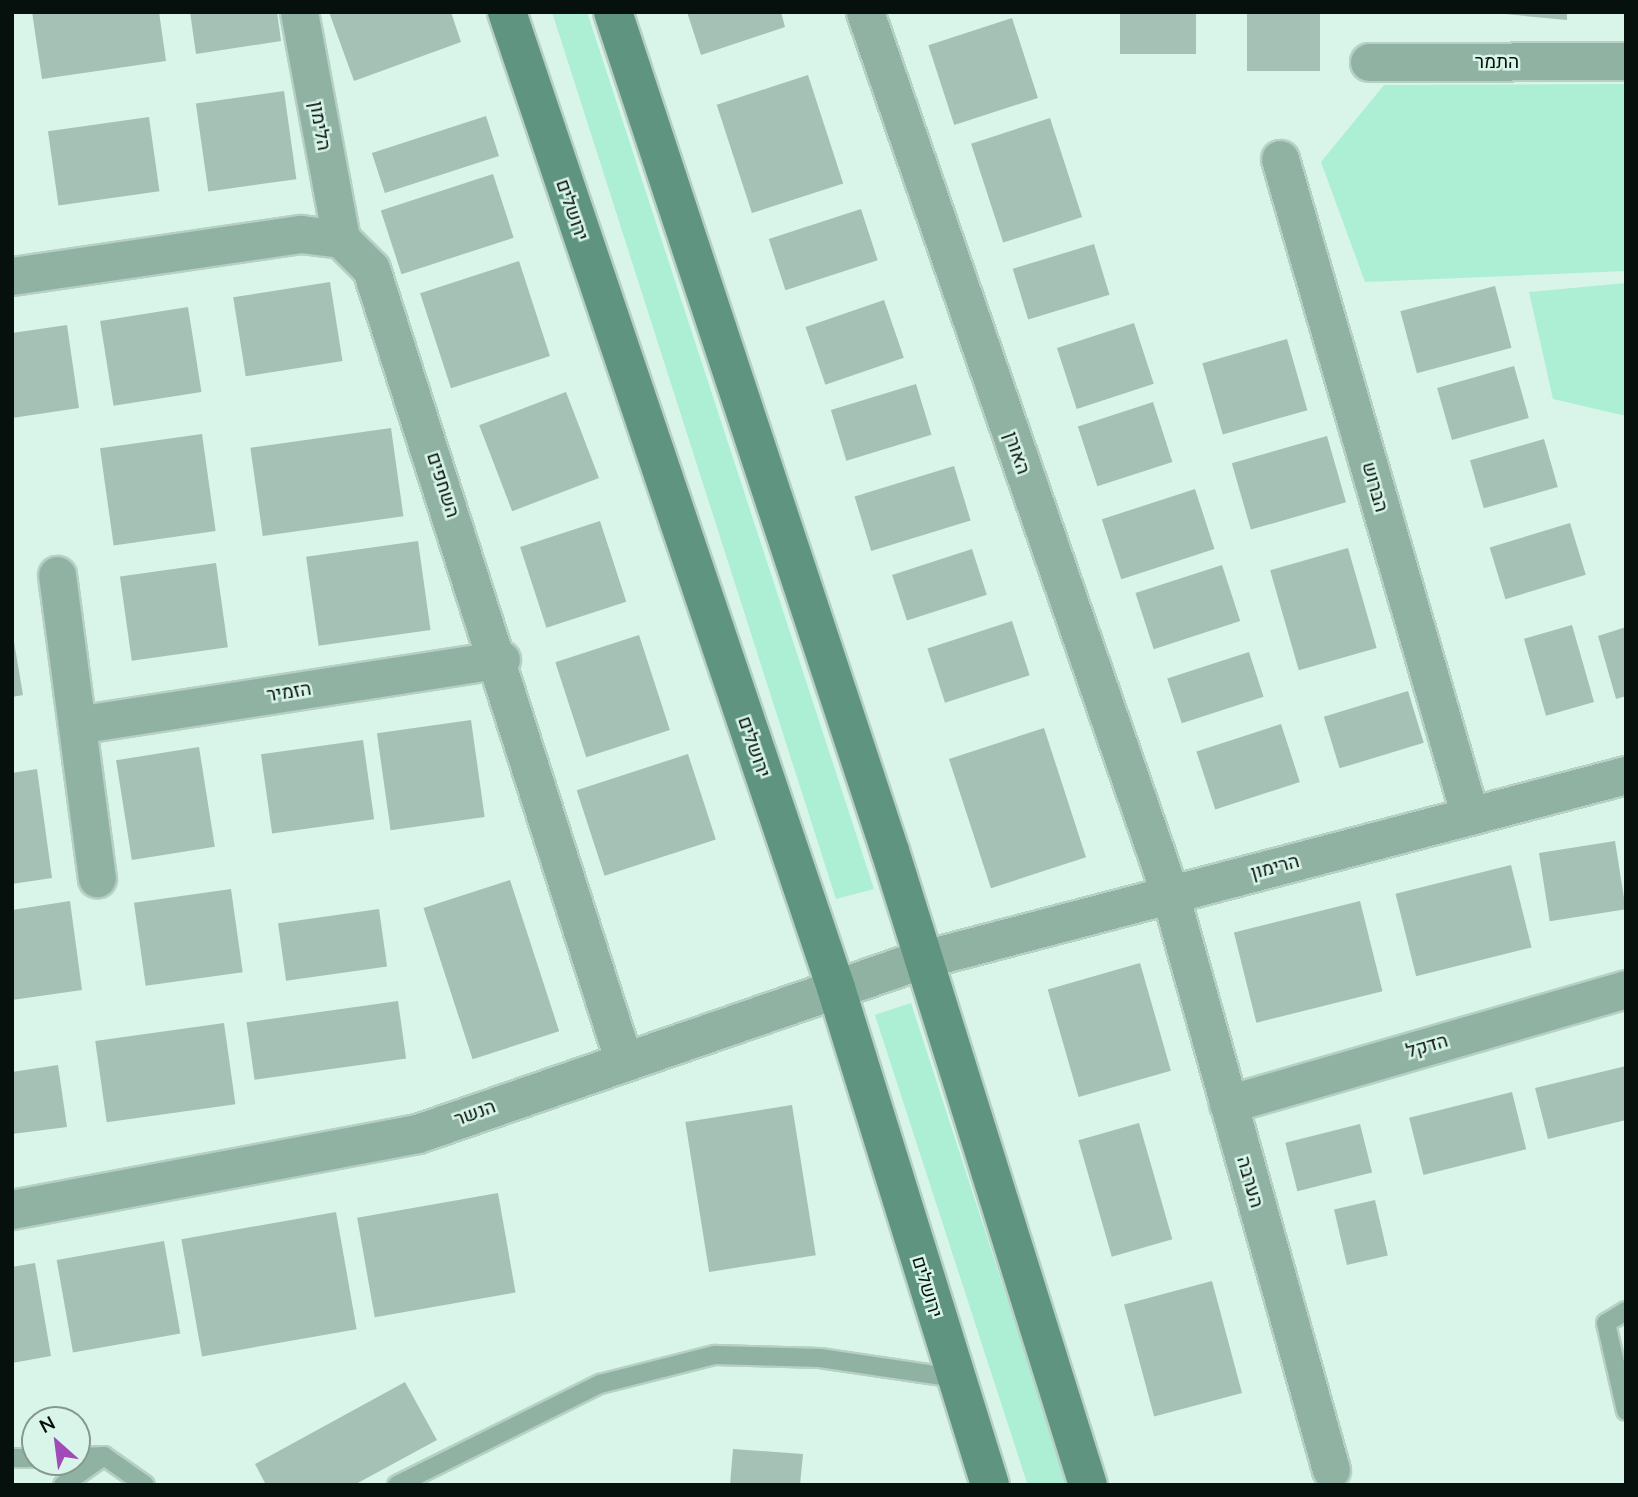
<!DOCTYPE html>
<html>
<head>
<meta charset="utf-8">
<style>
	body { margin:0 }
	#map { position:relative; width:1638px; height:1497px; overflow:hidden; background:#d9f5e9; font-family:Mulish,Heebo,sans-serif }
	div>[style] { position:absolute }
	.green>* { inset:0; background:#acefd4; transform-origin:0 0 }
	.building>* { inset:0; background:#a5c1b5; transform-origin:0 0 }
	.roads { filter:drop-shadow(2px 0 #b7d0c6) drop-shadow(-2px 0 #b7d0c6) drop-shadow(0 2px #b7d0c6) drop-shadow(0 -2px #b7d0c6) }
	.service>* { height:18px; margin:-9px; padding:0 9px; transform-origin:9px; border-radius:9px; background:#8fb2a3 }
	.minor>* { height:37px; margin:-18.5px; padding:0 18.5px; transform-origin:18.5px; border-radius:18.5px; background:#8fb2a3 }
	.tertiary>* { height:38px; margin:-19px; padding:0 19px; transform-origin:19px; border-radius:19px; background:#8fb2a3 }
	.secondary>* { height:38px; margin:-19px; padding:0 19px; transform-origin:19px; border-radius:19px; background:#5f9480 }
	span { translate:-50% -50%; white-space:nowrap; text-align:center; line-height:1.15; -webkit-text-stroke:5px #d9f5e9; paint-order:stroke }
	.street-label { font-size:19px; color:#06100c }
	.frame { position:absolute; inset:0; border:14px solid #06100c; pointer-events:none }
	.north { position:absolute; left:21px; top:1406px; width:70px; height:70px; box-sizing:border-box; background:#d9f5e9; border:2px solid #859991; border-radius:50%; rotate:332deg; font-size:19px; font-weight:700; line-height:28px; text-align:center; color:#06100c }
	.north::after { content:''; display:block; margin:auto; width:24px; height:32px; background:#a04bb8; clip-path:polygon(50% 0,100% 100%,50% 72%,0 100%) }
</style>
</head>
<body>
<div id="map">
	<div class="green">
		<i style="clip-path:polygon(552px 12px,587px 12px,874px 889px,836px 899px)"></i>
		<i style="clip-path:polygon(1626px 84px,1626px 271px,1365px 282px,1321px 162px,1384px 85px)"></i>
		<i style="clip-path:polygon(1626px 283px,1626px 416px,1553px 399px,1529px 292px)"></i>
		<i style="left:911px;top:1003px;width:505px;height:38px;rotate:72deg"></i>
	</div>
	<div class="building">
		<i style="clip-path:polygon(32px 12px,159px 12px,166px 61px,42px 79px)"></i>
		<i style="clip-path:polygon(190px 12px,277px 12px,281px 41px,196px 54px)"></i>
		<i style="clip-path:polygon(329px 12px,451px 12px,461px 42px,354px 81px)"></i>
		<i style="clip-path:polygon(687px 12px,781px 12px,785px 27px,701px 55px)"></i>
		<i style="left:1120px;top:12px;width:76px;height:42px"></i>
		<i style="left:1247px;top:12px;width:73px;height:59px"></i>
		<i style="clip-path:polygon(1483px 12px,1567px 12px,1567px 20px)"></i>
		<i style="left:1012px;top:18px;width:84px;height:88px;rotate:72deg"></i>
		<i style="left:808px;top:75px;width:114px;height:96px;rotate:72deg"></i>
		<i style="left:284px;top:91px;width:89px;height:89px;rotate:82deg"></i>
		<i style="left:486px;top:116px;width:42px;height:120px;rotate:72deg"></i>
		<i style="left:149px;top:117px;width:75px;height:102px;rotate:82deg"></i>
		<i style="left:1050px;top:118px;width:104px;height:83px;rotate:72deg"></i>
		<i style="left:493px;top:174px;width:67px;height:118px;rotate:72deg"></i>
		<i style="left:861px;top:209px;width:54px;height:97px;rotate:72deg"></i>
		<i style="left:1094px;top:244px;width:53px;height:85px;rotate:73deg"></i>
		<i style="left:519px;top:261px;width:100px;height:104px;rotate:72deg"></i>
		<i style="left:330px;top:282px;width:80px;height:98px;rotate:81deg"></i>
		<i style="left:1495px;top:286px;width:64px;height:98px;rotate:75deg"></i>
		<i style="left:884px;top:300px;width:61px;height:83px;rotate:71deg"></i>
		<i style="left:188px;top:307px;width:86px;height:89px;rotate:81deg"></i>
		<i style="left:1134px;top:323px;width:64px;height:81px;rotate:72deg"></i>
		<i style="clip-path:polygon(67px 325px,79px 408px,12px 418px,12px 333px)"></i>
		<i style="left:1287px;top:339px;width:74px;height:88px;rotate:74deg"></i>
		<i style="left:1514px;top:366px;width:54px;height:80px;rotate:74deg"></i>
		<i style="left:916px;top:384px;width:53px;height:89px;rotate:73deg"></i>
		<i style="left:566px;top:392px;width:92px;height:93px;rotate:69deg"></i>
		<i style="left:1153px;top:402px;width:63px;height:79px;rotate:72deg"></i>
		<i style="left:391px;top:428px;width:89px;height:142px;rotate:82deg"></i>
		<i style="left:202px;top:434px;width:98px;height:103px;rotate:82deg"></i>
		<i style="left:1327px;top:436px;width:69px;height:99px;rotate:74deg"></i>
		<i style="left:1544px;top:439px;width:50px;height:77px;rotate:74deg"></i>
		<i style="left:954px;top:466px;width:57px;height:104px;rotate:73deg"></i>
		<i style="left:1195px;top:489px;width:63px;height:98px;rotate:72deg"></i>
		<i style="left:600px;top:521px;width:85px;height:84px;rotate:72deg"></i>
		<i style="left:1570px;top:523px;width:54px;height:84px;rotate:73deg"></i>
		<i style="left:418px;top:541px;width:90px;height:113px;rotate:82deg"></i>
		<i style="left:1348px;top:548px;width:104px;height:81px;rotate:74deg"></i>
		<i style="left:972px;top:549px;width:48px;height:84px;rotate:72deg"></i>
		<i style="left:216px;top:563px;width:85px;height:97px;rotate:82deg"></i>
		<i style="left:1222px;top:565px;width:59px;height:91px;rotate:72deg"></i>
		<i style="left:1012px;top:621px;width:57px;height:89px;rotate:72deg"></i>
		<i style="left:1572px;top:625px;width:80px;height:50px;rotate:74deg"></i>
		<i style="clip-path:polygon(1626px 627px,1626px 696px,1616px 699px,1598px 636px)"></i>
		<i style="clip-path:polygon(12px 630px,23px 695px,12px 697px)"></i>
		<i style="left:639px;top:635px;width:100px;height:88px;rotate:72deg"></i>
		<i style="left:1249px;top:652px;width:47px;height:86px;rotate:72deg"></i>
		<i style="left:1408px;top:691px;width:54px;height:88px;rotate:73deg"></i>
		<i style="left:471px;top:720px;width:98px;height:95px;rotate:82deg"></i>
		<i style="left:1281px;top:724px;width:61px;height:89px;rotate:72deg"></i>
		<i style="left:1044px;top:728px;width:136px;height:100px;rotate:72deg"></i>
		<i style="left:363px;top:740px;width:80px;height:103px;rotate:82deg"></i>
		<i style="left:199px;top:747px;width:101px;height:84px;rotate:81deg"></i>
		<i style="left:688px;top:754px;width:90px;height:117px;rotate:72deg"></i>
		<i style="clip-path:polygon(37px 769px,52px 878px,12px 884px,12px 773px)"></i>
		<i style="left:1615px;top:841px;width:69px;height:77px;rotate:81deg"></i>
		<i style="left:1511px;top:865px;width:85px;height:119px;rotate:76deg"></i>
		<i style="left:510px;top:880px;width:159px;height:91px;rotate:72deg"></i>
		<i style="left:231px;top:889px;width:84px;height:98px;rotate:82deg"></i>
		<i style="clip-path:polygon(70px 901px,82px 990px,12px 1000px,12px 910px)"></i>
		<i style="left:1360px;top:901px;width:93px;height:130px;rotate:76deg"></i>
		<i style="left:379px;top:909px;width:58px;height:102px;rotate:82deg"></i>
		<i style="left:1140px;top:963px;width:112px;height:96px;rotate:74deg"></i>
		<i style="left:398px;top:1001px;width:58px;height:153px;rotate:82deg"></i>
		<i style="left:224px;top:1023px;width:82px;height:130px;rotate:82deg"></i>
		<i style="clip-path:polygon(58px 1065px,67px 1127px,12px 1134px,12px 1072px)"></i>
		<i style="clip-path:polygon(1626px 1066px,1626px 1120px,1548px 1139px,1535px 1088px)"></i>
		<i style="left:1512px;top:1092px;width:59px;height:106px;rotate:76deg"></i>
		<i style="left:792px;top:1105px;width:152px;height:108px;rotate:81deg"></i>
		<i style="left:1139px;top:1123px;width:121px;height:63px;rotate:74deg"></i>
		<i style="left:1360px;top:1124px;width:50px;height:77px;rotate:76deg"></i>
		<i style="left:498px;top:1193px;width:101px;height:143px;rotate:80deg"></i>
		<i style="left:1375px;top:1200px;width:57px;height:42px;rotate:77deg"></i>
		<i style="left:336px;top:1212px;width:119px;height:157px;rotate:80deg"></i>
		<i style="left:164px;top:1241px;width:94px;height:109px;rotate:80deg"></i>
		<i style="clip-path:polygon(35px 1263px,51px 1356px,12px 1363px,12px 1267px)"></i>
		<i style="left:1212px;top:1281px;width:116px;height:91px;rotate:75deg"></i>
		<i style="clip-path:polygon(405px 1382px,437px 1440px,354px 1485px,266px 1485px,255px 1464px)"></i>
		<i style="clip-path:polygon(733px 1449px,803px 1454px,800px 1485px,730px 1485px)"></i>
	</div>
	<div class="roads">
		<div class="service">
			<i style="left:1626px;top:1311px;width:23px;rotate:149deg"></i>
			<i style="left:1606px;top:1323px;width:90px;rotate:77.2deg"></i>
			<i style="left:77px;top:1457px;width:27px;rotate:-2deg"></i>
			<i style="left:104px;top:1456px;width:50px;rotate:35.3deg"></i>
			<i style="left:12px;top:1458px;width:23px"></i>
			<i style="left:63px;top:1485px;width:50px;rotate:-35.3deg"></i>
			<i style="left:397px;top:1485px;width:227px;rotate:-26.5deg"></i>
			<i style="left:600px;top:1384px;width:119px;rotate:-14.2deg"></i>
			<i style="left:715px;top:1355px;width:105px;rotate:1.6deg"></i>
			<i style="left:820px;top:1358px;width:136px;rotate:8.4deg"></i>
		</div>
		<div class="minor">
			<i style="left:299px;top:12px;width:231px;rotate:79.5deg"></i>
			<i style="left:865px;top:12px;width:933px;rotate:70.92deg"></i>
			<i style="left:1170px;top:894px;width:598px;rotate:74.38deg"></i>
			<i style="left:1369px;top:62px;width:257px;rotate:-0.2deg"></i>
			<i style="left:1280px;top:159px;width:684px;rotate:73.87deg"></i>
			<i style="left:12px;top:276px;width:292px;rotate:-8.3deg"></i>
			<i style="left:301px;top:234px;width:40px;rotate:7.1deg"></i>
			<i style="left:341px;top:239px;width:42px;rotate:45deg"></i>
			<i style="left:371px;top:269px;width:829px;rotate:72.31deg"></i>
			<i style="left:57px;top:575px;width:306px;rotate:82.5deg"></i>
			<i style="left:77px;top:725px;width:429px;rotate:-8.8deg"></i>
			<i style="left:924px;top:959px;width:726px;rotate:-14.69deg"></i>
			<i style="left:1228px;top:1104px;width:414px;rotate:-16.1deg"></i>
		</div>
		<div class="tertiary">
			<i style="left:12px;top:1210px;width:413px;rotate:-10.6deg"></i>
			<i style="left:418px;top:1134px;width:535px;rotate:-19.08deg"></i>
		</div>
		<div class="secondary">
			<i style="left:507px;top:12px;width:1030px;rotate:71.37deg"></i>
			<i style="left:836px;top:988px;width:520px;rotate:72.78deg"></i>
			<i style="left:613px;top:12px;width:884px;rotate:71.73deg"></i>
			<i style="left:890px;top:851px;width:664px;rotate:72.66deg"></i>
		</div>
	</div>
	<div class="street-label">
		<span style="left:1497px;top:62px">התמר</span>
		<span style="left:320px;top:126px;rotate:80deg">הלימון</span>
		<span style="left:572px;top:210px;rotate:71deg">ירושלים</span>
		<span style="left:1017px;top:453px;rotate:71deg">האורן</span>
		<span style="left:443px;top:485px;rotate:72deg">השחפים</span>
		<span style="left:1375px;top:487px;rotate:74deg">הברוש</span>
		<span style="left:289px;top:692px;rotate:-9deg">הזמיר</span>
		<span style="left:754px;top:747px;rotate:71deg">ירושלים</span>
		<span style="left:1275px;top:867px;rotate:-15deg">הרימון</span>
		<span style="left:1427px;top:1046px;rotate:-16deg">הדקל</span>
		<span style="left:475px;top:1113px;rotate:-20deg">הנשר</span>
		<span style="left:1250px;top:1182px;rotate:74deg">הערבה</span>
		<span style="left:927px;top:1287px;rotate:73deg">ירושלים</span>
	</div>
	<div class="frame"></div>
	<div class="north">N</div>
</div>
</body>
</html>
